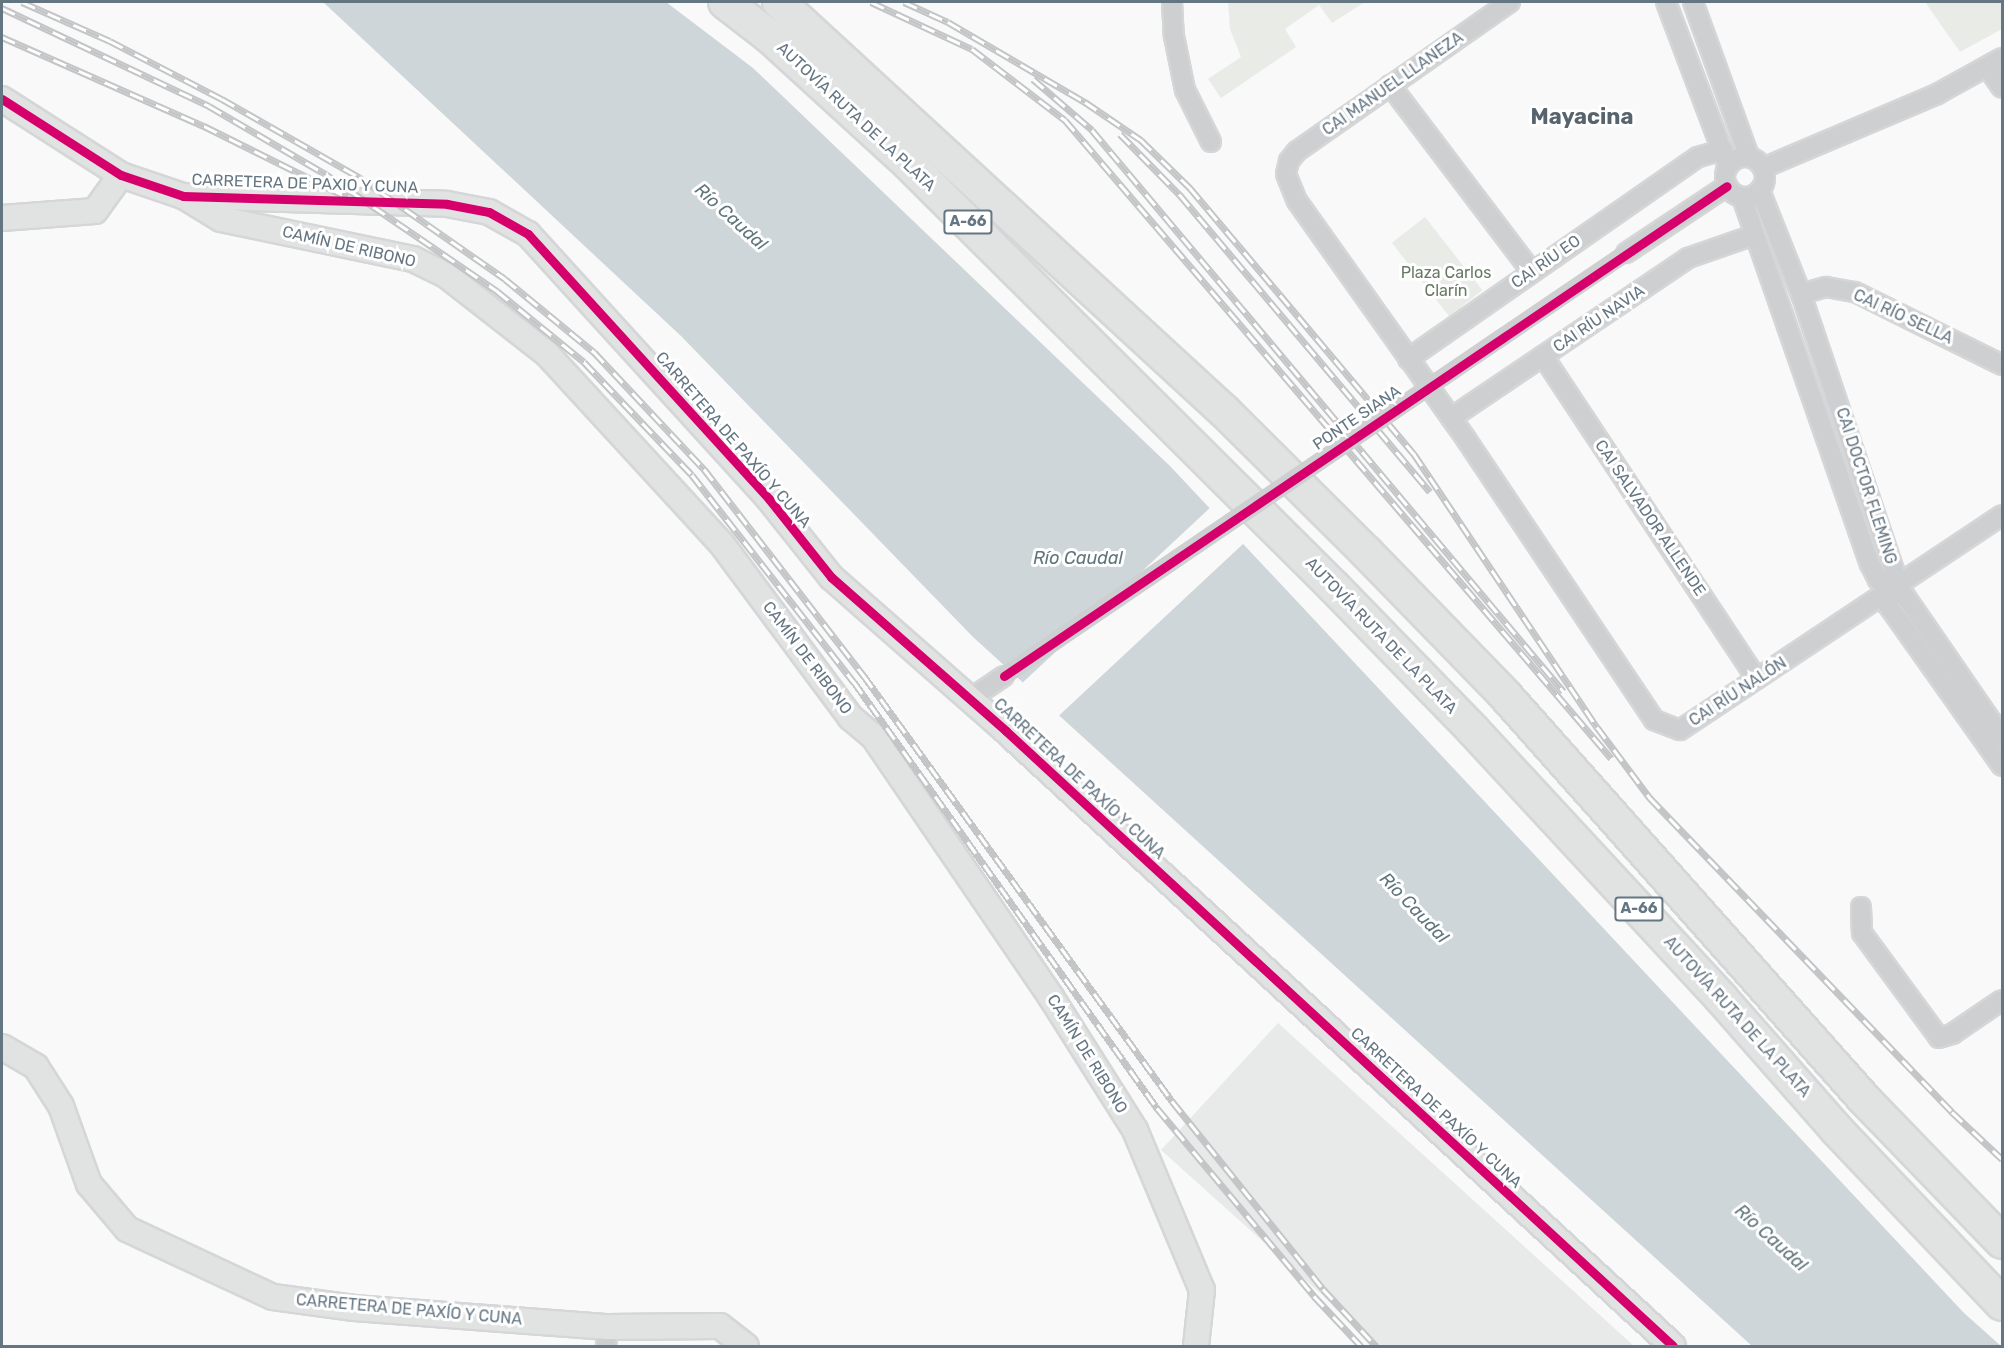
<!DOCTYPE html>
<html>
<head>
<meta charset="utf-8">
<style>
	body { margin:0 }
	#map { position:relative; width:2004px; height:1348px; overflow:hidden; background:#f9f9f9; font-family:Rubik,sans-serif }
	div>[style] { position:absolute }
	.built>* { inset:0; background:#e8e9e9 }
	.green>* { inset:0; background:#e8ebe6; transform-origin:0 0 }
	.water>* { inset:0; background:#ced6d9 }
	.pier>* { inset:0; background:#f9f9f9; transform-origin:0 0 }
	.roads { filter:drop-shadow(2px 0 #d5d6d7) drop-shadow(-2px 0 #d5d6d7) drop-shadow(0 2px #d5d6d7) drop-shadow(0 -2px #d5d6d7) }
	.street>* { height:18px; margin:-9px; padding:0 9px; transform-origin:9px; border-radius:9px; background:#cecfd0 }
	.street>.ring { margin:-9px; padding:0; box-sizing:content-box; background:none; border:18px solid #cecfd0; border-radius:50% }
	.secondary>* { height:24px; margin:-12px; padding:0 12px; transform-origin:12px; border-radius:12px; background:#e1e2e2 }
	.highway>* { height:32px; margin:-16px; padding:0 16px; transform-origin:16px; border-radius:16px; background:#e1e2e2 }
	.rail>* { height:7px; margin-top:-3.5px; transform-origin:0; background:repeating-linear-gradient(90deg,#fff 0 14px,#c3c5c6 0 28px); box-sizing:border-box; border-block:2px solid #c3c5c6 }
	.street-bridge>* { height:18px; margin:-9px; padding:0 9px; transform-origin:9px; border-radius:9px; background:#cecfd0 }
	.cycleway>* { height:9px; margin:-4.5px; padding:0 4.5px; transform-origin:4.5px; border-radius:4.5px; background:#d6006c }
	span { translate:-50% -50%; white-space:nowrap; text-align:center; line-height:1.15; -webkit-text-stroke:6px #fff; paint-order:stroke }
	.shield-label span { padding:2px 4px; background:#fff; border:2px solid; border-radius:4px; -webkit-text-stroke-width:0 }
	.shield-label { font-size:15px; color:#657683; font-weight:700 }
	.street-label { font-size:16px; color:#657683 }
	.park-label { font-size:16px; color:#687a64 }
	.water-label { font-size:18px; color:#60757c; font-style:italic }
	.district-label { font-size:22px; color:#57646e; font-weight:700 }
	.frame { position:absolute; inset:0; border:3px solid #657683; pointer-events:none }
</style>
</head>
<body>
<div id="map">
	<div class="built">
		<i style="clip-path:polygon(1278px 1023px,1634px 1346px,1379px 1346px,1161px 1150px)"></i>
	</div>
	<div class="green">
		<i style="clip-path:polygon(1228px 2px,1365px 2px,1332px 23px,1319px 5px,1285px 29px,1296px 47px,1221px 98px,1208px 79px,1241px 57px,1230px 29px)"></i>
		<i style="clip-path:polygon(1925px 2px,2002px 2px,2002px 29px,1960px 52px)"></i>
		<i style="left:1425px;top:217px;width:93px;height:42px;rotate:52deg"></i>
	</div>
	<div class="water">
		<i style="clip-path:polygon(323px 2px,666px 2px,753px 68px,1171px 467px,1964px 1313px,2001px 1346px,1752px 1346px,973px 637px,681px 336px)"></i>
	</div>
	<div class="pier">
		<i style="left:1212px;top:506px;width:49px;height:268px;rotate:47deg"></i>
	</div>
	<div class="roads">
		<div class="street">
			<i style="left:1172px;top:2px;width:34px;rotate:87deg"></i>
			<i style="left:1174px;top:36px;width:55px;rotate:78.5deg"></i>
			<i style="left:1185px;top:90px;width:58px;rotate:63.4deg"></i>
			<i style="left:1510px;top:2px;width:260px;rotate:145deg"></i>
			<i style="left:1297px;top:151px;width:13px;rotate:129deg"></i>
			<i style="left:1289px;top:161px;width:13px;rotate:103deg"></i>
			<i style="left:1286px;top:174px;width:29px;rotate:68deg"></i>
			<i style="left:1297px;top:201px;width:292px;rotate:54.6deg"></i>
			<i style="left:1466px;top:439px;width:338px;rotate:56.2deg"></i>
			<i style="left:1654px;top:720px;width:28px;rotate:21deg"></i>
			<i style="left:1680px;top:730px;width:387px;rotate:-33.7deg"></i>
			<i style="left:1666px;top:2px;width:175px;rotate:69.3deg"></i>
			<i style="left:1693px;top:2px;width:165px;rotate:70.1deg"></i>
			<i style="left:1988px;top:68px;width:24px;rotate:55deg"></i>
			<i style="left:1390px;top:85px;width:235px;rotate:52.8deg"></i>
			<i class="ring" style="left:1725px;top:157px;width:22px;height:22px"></i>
			<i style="left:1763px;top:168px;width:189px;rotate:-23deg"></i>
			<i style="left:1937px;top:94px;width:74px;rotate:-29deg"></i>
			<i style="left:1760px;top:191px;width:111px;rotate:68.3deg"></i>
			<i style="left:1801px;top:294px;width:291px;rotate:71.4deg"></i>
			<i style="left:1894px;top:570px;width:36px;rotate:100deg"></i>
			<i style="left:1888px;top:605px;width:197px;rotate:54.7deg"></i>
			<i style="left:1742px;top:197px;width:389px;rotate:70.8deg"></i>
			<i style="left:1870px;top:564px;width:18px;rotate:63deg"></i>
			<i style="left:1878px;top:580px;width:31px;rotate:31deg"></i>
			<i style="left:1905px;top:596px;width:171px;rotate:55.5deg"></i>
			<i style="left:1626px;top:253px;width:121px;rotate:-33.6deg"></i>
			<i style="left:1801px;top:294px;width:26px;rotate:-16deg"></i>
			<i style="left:1826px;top:287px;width:29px;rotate:10deg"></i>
			<i style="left:1855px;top:292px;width:164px;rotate:26.4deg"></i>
			<i style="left:1543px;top:356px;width:387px;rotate:56.5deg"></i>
			<i style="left:1408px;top:359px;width:353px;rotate:-34.9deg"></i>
			<i style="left:1698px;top:157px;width:26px;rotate:-16deg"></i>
			<i style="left:1451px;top:418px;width:286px;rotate:-34deg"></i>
			<i style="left:1688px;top:258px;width:70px;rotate:-19.2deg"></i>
			<i style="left:970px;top:699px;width:41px;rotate:-34.1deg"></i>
			<i style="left:1861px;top:907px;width:26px;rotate:88deg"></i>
			<i style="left:1862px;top:933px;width:130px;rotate:53.7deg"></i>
			<i style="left:1939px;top:1038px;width:14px;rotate:-17deg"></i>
			<i style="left:1952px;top:1034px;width:60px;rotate:-34.2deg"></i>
			<i style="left:606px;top:1346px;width:19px;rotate:-84deg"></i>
		</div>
		<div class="secondary">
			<i style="left:2px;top:99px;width:141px;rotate:32.6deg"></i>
			<i style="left:121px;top:175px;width:65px;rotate:18.7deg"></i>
			<i style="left:183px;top:196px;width:264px;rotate:1.7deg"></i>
			<i style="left:447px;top:204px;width:43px;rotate:10.8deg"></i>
			<i style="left:489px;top:212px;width:45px;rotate:29.4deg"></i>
			<i style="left:528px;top:234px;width:358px;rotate:47.7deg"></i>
			<i style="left:769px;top:499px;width:100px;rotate:51.5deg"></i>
			<i style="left:831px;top:577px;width:233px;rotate:41.3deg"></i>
			<i style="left:1006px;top:731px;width:907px;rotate:42.68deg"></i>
			<i style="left:185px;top:197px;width:42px;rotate:31.4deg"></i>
			<i style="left:221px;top:219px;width:196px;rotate:11.8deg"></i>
			<i style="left:413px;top:259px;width:37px;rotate:26deg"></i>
			<i style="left:446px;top:275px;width:128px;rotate:38deg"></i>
			<i style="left:547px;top:354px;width:257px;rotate:47.4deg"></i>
			<i style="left:721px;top:543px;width:217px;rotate:53.4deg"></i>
			<i style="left:850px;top:717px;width:30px;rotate:40deg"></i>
			<i style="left:873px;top:736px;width:316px;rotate:55.7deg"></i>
			<i style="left:1051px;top:997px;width:157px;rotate:57.7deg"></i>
			<i style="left:1135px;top:1130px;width:173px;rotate:67.3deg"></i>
			<i style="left:1202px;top:1290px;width:56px;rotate:96.1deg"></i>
			<i style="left:2px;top:218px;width:93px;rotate:-4.3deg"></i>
			<i style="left:95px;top:211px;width:44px;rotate:-54.2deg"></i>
			<i style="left:2px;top:1047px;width:39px;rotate:30deg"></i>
			<i style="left:36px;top:1067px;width:46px;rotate:57.3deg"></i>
			<i style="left:61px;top:1106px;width:83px;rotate:70.3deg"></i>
			<i style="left:89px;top:1184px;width:59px;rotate:49.8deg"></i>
			<i style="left:127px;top:1229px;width:161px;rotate:25deg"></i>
			<i style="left:273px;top:1297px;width:82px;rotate:7.7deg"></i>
			<i style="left:354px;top:1308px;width:255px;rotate:4.3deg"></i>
			<i style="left:608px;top:1327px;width:112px;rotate:-0.5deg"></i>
			<i style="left:720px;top:1326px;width:33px;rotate:38deg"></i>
		</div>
		<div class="highway">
			<i style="left:725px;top:2px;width:56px;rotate:37.7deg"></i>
			<i style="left:769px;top:36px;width:188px;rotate:42.4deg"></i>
			<i style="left:908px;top:163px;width:601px;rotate:44.87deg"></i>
			<i style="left:1334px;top:587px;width:199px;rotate:45.8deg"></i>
			<i style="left:1473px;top:730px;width:365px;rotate:47.2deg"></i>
			<i style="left:1721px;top:998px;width:174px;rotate:48.7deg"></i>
			<i style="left:1836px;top:1129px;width:241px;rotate:46.5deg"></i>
			<i style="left:779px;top:2px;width:606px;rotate:42.59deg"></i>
			<i style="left:1225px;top:412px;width:199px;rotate:44.8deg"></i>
			<i style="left:1366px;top:552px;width:198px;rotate:45.8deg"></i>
			<i style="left:1504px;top:694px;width:543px;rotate:48.36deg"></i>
			<i style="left:1865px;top:1100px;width:197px;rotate:46deg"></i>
		</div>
	</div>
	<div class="rail">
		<i style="left:22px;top:2px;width:96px;rotate:23.9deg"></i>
		<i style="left:110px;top:41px;width:126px;rotate:27.4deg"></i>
		<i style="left:222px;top:99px;width:158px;rotate:29.7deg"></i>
		<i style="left:359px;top:177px;width:178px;rotate:34.9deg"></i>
		<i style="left:505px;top:279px;width:115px;rotate:39.4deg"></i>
		<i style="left:594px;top:352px;width:161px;rotate:46.8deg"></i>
		<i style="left:704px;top:469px;width:262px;rotate:52.3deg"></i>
		<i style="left:864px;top:676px;width:525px;rotate:54.07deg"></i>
		<i style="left:1172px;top:1101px;width:241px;rotate:51.2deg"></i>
		<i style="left:1323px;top:1289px;width:78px;rotate:47.1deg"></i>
		<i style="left:871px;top:2px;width:111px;rotate:25deg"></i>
		<i style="left:972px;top:49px;width:117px;rotate:37.4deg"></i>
		<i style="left:1065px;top:120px;width:840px;rotate:49.44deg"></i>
		<i style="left:904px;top:2px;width:48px;rotate:24.4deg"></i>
		<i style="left:948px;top:22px;width:159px;rotate:30.3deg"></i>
		<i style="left:1085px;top:102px;width:68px;rotate:34.2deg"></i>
		<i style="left:1141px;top:140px;width:69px;rotate:44.4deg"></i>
		<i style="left:1190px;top:188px;width:348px;rotate:49.9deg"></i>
		<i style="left:1414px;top:454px;width:329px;rotate:56.2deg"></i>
		<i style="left:1597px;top:727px;width:89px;rotate:53.3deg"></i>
		<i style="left:1650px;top:798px;width:436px;rotate:46.1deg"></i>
		<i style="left:1952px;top:1112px;width:69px;rotate:43.2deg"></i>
		<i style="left:2px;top:8px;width:229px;rotate:25.3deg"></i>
		<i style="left:209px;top:106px;width:137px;rotate:30.3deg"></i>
		<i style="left:327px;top:175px;width:206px;rotate:34.3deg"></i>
		<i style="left:497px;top:291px;width:112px;rotate:39.2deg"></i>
		<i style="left:584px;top:362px;width:156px;rotate:46.3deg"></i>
		<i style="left:692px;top:475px;width:263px;rotate:52deg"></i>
		<i style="left:854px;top:682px;width:523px;rotate:54.58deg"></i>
		<i style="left:1157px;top:1108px;width:245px;rotate:50.1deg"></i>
		<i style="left:1314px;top:1296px;width:69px;rotate:46.8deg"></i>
		<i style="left:2px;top:37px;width:221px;rotate:23.8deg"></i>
		<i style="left:204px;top:126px;width:160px;rotate:26.4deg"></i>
		<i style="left:1033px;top:79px;width:78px;rotate:40.8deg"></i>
		<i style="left:1092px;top:130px;width:733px;rotate:49.98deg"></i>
		<i style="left:1120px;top:134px;width:86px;rotate:45.5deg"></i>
		<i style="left:1180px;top:195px;width:388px;rotate:49.9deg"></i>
	</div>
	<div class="street-bridge">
		<i style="left:1004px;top:676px;width:752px;rotate:-34.22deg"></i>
	</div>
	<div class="cycleway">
		<i style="left:2px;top:99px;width:141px;rotate:32.6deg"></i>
		<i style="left:121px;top:175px;width:65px;rotate:18.7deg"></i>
		<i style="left:183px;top:196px;width:264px;rotate:1.7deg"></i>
		<i style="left:447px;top:204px;width:43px;rotate:10.8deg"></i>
		<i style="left:489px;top:212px;width:45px;rotate:29.4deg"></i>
		<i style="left:528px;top:234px;width:358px;rotate:47.7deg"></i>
		<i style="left:769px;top:499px;width:100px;rotate:51.5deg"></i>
		<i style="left:831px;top:577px;width:233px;rotate:41.3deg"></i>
		<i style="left:1006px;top:731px;width:907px;rotate:42.68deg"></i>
		<i style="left:1004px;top:676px;width:873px;rotate:-34.13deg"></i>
	</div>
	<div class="shield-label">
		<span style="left:968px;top:222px">A-66</span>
		<span style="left:1639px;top:909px">A-66</span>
	</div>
	<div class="street-label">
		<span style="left:1393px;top:84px;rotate:-35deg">CAI MANUEL LLANEZA</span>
		<span style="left:856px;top:117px;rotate:43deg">AUTOVÍA RUTA DE LA PLATA</span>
		<span style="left:305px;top:184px;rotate:2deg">CARRETERA DE PAXIO Y CUNA</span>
		<span style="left:349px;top:247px;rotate:13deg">CAMÍN DE RIBONO</span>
		<span style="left:1546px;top:262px;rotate:-35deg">CAI RÍU EO</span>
		<span style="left:1903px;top:317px;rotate:25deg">CAI RÍO SELLA</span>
		<span style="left:1599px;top:319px;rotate:-34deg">CAI RÍU NAVIA</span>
		<span style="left:1357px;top:418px;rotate:-34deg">PONTE SIANA</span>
		<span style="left:733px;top:440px;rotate:49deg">CARRETERA DE PAXÍO Y CUNA</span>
		<span style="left:1866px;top:486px;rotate:72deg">CAI DOCTOR FLEMING</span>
		<span style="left:1650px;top:518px;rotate:56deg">CAI SALVADOR ALLENDE</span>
		<span style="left:1381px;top:636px;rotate:46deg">AUTOVÍA RUTA DE LA PLATA</span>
		<span style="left:807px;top:658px;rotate:53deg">CAMÍN DE RIBONO</span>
		<span style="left:1738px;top:692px;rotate:-33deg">CAI RÍU NALÓN</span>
		<span style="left:1079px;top:779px;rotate:43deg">CARRETERA DE PAXÍO Y CUNA</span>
		<span style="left:1737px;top:1017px;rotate:48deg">AUTOVÍA RUTA DE LA PLATA</span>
		<span style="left:1087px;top:1054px;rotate:58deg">CAMÍN DE RIBONO</span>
		<span style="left:1436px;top:1108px;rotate:43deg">CARRETERA DE PAXÍO Y CUNA</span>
		<span style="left:409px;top:1310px;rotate:5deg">CARRETERA DE PAXÍO Y CUNA</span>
	</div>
	<div class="park-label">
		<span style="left:1446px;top:282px">Plaza Carlos<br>Clarín</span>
	</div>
	<div class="water-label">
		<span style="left:731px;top:217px;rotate:42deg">Río Caudal</span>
		<span style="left:1078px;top:558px">Río Caudal</span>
		<span style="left:1414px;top:908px;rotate:46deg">Río Caudal</span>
		<span style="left:1771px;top:1238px;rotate:42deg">Río Caudal</span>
	</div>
	<div class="district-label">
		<span style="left:1582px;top:117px">Mayacina</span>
	</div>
	<div class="frame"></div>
</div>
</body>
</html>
